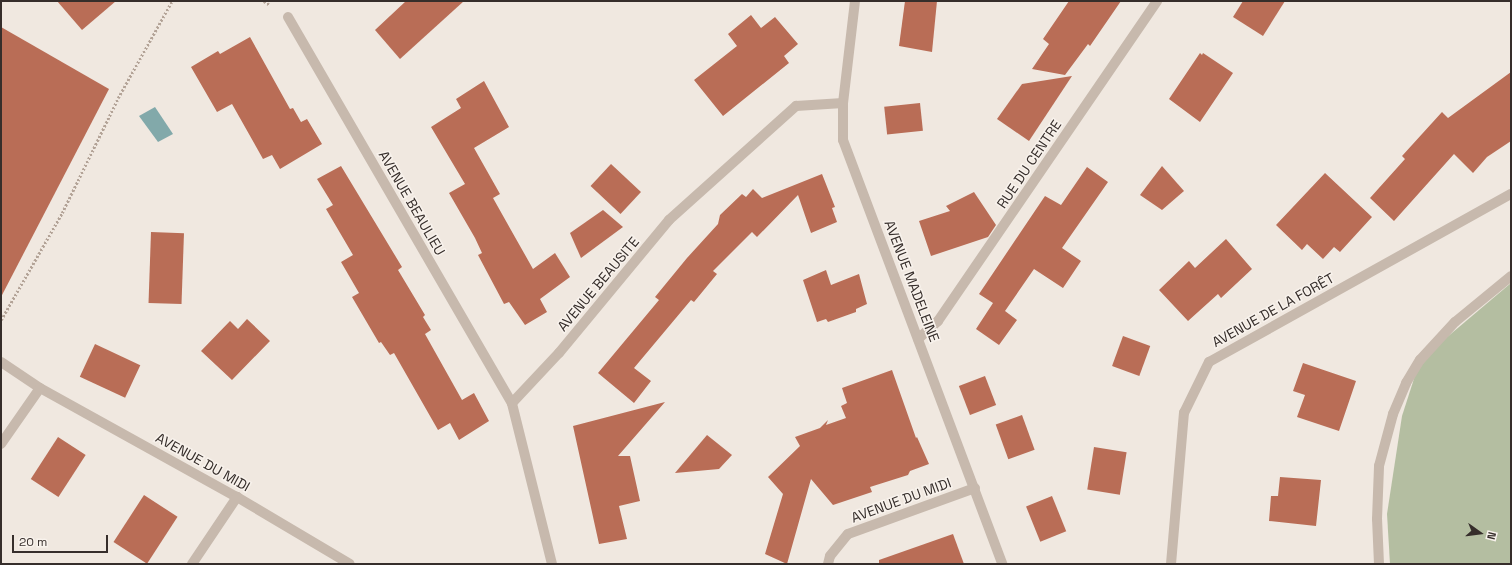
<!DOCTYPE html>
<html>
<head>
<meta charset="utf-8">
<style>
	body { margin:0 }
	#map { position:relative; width:1512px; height:565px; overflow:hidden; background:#f0e8e0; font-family:"Space Grotesk",sans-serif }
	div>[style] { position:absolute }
	.green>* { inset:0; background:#b4bea1 }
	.water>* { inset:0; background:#82a9aa }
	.building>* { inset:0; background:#b96d56; transform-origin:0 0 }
	.path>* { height:2.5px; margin-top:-1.25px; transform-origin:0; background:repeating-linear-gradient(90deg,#b3a397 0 2px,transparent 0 4px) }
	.street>* { height:10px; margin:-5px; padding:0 5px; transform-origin:5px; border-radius:5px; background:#c7b9ad }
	span { translate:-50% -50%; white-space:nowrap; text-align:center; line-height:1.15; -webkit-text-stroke:3px #f8f2ec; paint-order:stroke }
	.street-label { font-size:14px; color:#362e2b }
	.frame { position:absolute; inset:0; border:2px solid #362e2b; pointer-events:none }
	.north { position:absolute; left:1460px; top:513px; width:40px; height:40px; -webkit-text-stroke:3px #f8f2ec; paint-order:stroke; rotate:104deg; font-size:11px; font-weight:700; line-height:16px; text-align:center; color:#362e2b }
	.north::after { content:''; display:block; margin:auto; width:14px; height:18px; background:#362e2b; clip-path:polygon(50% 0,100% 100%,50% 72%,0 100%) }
	.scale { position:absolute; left:12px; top:535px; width:96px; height:18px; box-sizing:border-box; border:2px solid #362e2b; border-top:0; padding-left:5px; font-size:12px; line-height:14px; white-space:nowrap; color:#362e2b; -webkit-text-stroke:3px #f8f2ec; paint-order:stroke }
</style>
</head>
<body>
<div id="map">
	<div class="green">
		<i style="clip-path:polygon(1511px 283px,1511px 564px,1390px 564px,1387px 514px,1402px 416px,1420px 360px)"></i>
	</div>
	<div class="water">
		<i style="clip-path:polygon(155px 107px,173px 134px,158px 142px,139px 116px)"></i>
	</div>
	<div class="building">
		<i style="clip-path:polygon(57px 1px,116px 1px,82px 30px)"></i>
		<i style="clip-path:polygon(406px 1px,464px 1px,400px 59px,375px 30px)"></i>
		<i style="clip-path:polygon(905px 1px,937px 1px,932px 52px,899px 46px)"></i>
		<i style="clip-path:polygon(1069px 1px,1121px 1px,1090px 46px,1088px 44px,1065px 75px,1032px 69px,1049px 44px,1043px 39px)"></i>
		<i style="clip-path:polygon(1243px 1px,1285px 1px,1263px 36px,1233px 17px)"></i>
		<i style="clip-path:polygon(751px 15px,761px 28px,775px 17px,798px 44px,784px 56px,789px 63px,723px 116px,694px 80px,737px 46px,728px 34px)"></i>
		<i style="clip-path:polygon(1px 27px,109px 89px,1px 297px)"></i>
		<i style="clip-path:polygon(250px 37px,290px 109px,293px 108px,301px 122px,307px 119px,322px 144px,280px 169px,272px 155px,263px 159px,232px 104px,217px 112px,191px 67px,218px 51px,220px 54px)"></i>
		<i style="clip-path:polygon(1200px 53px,1202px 55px,1203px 53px,1233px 73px,1200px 122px,1169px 99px)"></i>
		<i style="clip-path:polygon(1511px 72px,1511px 141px,1487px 157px,1473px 173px,1454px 154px,1394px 221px,1370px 198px,1405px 159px,1402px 156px,1442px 112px,1448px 118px)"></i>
		<i style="clip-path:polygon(1072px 76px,1029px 141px,997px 119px,1022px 84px)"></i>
		<i style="clip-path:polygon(484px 81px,509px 127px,474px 148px,500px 194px,493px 198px,533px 269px,555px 253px,570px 277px,540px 299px,547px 312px,525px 325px,509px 302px,504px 304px,478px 255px,482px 253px,475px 238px,449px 193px,465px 184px,431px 127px,461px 108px,456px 99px)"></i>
		<i style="left:920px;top:103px;width:28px;height:36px;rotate:84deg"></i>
		<i style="left:611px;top:164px;width:41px;height:30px;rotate:43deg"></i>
		<i style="clip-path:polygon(341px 166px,402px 267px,398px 270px,425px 315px,423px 317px,431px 330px,425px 334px,462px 400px,474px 393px,489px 421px,459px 440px,450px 423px,438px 430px,394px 353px,390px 355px,381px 342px,379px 343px,352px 297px,359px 293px,341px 262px,353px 255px,326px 209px,333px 205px,317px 179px)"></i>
		<i style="clip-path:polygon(1162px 166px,1184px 191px,1162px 210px,1140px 195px)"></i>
		<i style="clip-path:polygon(1087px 167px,1108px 182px,1062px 248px,1081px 261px,1063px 288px,1034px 269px,1005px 311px,1017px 320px,999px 345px,976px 329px,993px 303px,979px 294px,1045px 196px,1061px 205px)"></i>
		<i style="clip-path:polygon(1325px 173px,1372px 217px,1340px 252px,1334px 247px,1323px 259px,1307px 244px,1302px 250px,1276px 225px)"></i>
		<i style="clip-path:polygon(822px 174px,835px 207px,832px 208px,837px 222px,811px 233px,798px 195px,757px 237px,752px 232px,713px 271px,717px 274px,694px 302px,691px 300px,634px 368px,651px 381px,634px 403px,598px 373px,659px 300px,655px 297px,687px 258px,718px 224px,720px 215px,742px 194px,746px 197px,753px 189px,762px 198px)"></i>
		<i style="clip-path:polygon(974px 192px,996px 225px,988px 237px,931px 256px,919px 221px,950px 211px,946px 206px)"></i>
		<i style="clip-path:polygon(603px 210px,623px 227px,581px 258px,570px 233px)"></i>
		<i style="left:151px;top:232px;width:33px;height:71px;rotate:2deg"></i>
		<i style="clip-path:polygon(1226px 239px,1252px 269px,1221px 298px,1218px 294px,1188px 321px,1159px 290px,1189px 261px,1195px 268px)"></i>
		<i style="clip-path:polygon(826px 270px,831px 285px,859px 274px,867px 304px,856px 309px,856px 312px,828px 322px,826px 319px,817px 322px,803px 280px)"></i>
		<i style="clip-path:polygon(247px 319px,270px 341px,232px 380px,201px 351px,230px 321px,238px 329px)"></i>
		<i style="left:1123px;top:336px;width:29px;height:32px;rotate:20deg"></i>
		<i style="left:95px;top:344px;width:50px;height:36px;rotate:25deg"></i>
		<i style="clip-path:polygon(1303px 363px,1356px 381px,1339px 431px,1297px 417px,1305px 395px,1293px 391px)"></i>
		<i style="clip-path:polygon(892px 370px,916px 438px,917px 437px,929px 464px,910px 471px,908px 475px,870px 487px,872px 492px,833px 505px,811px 479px,787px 564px,765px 554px,783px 494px,768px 477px,800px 446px,795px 437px,820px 428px,828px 420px,826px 425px,846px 418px,841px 406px,847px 403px,842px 388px)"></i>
		<i style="left:985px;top:376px;width:31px;height:28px;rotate:69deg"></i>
		<i style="clip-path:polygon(665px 402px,618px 456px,630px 456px,640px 501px,619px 506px,627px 539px,599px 544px,573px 426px)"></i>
		<i style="left:1022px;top:415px;width:37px;height:28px;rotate:70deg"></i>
		<i style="clip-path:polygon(707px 435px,732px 455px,719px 469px,675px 473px)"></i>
		<i style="left:58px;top:437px;width:33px;height:50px;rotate:33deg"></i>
		<i style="left:1094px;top:447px;width:33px;height:43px;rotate:9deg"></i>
		<i style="clip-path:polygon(1280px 477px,1321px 480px,1316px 526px,1269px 521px,1271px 496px,1278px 496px)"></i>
		<i style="left:144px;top:495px;width:40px;height:56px;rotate:33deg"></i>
		<i style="left:1052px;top:496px;width:38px;height:28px;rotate:68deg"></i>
		<i style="clip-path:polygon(953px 534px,964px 564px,879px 564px,879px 560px)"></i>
	</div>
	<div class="path">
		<i style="left:264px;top:1px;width:7px;rotate:34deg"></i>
		<i style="left:1px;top:320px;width:123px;rotate:-60.3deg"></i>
		<i style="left:62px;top:213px;width:128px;rotate:-64deg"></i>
		<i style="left:118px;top:98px;width:111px;rotate:-60.9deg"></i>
	</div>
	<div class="street">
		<i style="left:855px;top:1px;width:103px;rotate:96.7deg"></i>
		<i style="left:843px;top:103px;width:37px;rotate:90deg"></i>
		<i style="left:843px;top:140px;width:453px;rotate:69.4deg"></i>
		<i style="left:288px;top:17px;width:446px;rotate:59.9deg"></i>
		<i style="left:918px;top:339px;width:27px;rotate:-42deg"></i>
		<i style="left:938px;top:321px;width:388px;rotate:-55.6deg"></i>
		<i style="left:1px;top:362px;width:47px;rotate:33.7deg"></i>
		<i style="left:40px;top:388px;width:225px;rotate:29deg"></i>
		<i style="left:237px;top:497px;width:131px;rotate:30.7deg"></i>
		<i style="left:1px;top:444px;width:68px;rotate:-55.1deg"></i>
		<i style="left:192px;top:564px;width:81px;rotate:-56.1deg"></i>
		<i style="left:552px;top:564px;width:166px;rotate:-104deg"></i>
		<i style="left:512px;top:403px;width:69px;rotate:-46.8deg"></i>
		<i style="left:559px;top:353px;width:173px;rotate:-50.4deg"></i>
		<i style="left:669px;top:220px;width:171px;rotate:-41.9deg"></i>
		<i style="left:796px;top:106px;width:47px;rotate:-3.7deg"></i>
		<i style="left:828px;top:564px;width:8px;rotate:-76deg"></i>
		<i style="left:830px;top:556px;width:28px;rotate:-51deg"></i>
		<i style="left:848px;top:534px;width:135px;rotate:-19.9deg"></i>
		<i style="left:1171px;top:564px;width:152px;rotate:-85.1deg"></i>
		<i style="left:1184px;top:413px;width:57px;rotate:-63.9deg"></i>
		<i style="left:1209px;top:362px;width:346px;rotate:-29.1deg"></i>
		<i style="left:1379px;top:564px;width:45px;rotate:-92.5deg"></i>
		<i style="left:1377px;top:519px;width:53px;rotate:-87.8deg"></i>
		<i style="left:1379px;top:466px;width:54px;rotate:-74.9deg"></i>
		<i style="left:1393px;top:414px;width:34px;rotate:-67deg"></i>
		<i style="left:1406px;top:383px;width:27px;rotate:-59deg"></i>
		<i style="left:1420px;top:360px;width:52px;rotate:-47.4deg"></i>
		<i style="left:1455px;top:322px;width:72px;rotate:-39.4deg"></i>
	</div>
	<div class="street-label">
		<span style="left:1029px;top:164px;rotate:-56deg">RUE DU CENTRE</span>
		<span style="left:412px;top:203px;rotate:60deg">AVENUE BEAULIEU</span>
		<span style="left:912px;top:281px;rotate:69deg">AVENUE MADELEINE</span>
		<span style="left:598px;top:284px;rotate:-50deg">AVENUE BEAUSITE</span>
		<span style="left:1273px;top:310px;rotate:-29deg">AVENUE DE LA FORÊT</span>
		<span style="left:203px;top:462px;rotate:29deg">AVENUE DU MIDI</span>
		<span style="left:901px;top:500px;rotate:-20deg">AVENUE DU MIDI</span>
	</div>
	<div class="frame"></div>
	<div class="north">N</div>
	<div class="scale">20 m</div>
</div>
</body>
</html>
